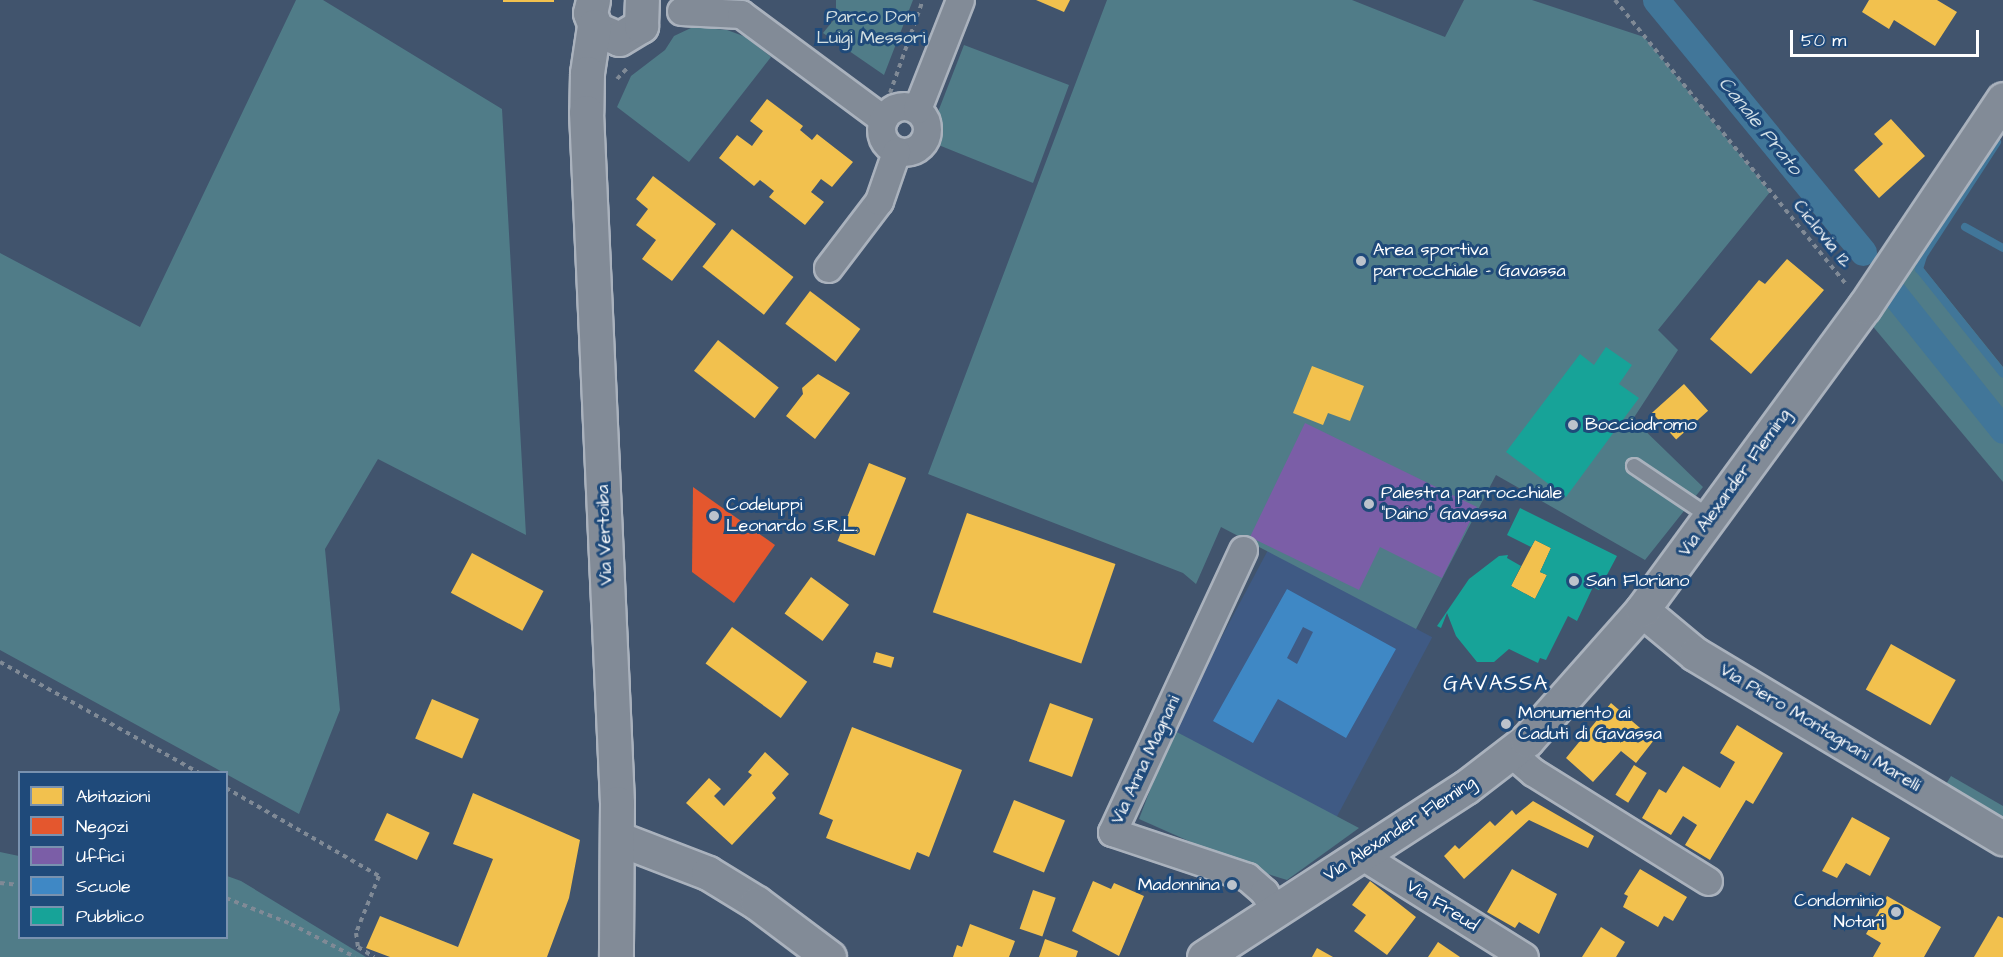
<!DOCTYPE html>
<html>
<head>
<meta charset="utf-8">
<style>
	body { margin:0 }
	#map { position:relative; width:2003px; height:957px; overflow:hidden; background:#41546d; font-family:"Architects Daughter",sans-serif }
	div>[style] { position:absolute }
	.built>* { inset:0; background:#3f5a84; transform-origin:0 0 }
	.green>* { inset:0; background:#507c88 }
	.homes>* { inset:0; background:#f2c14e; transform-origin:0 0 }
	.shops>* { inset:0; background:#e4572e }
	.offices>* { inset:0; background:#7b5ea7 }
	.schools>* { inset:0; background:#3f88c5 }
	.public>* { inset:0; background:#17a398 }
	.stream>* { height:8px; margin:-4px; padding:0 4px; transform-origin:4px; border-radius:4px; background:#417699 }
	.canal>* { height:27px; margin:-13.5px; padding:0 13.5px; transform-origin:13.5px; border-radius:13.5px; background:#417699 }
	.path>* { height:4px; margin-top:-2px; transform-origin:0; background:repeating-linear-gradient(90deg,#808a96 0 4.5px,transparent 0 9px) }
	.roads { filter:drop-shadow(2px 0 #aab2bd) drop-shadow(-2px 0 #aab2bd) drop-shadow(0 2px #aab2bd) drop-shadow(0 -2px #aab2bd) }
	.service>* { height:14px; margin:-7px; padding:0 7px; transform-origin:7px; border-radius:7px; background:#828b97 }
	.minor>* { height:27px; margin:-13.5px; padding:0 13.5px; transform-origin:13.5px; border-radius:13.5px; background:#828b97 }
	.minor>.ring { margin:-13.5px; padding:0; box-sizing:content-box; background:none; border:27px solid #828b97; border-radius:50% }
	.tertiary>* { height:33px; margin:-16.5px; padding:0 16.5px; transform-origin:16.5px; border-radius:16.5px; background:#828b97 }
	.secondary>* { height:33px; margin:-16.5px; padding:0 16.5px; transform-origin:16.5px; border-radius:16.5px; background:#828b97 }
	.dots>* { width:16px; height:16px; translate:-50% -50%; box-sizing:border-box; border:3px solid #1f4a7a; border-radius:50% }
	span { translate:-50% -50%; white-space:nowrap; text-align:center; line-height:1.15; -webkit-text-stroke:6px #1f4a7a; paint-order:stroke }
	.park-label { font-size:18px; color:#d4e0e2 }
	.street-label { font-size:18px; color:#fff }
	.poi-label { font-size:18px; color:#fff }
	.left { translate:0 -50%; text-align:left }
	.right { translate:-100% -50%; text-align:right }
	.water-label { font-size:20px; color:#d0dee6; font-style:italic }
	.quarter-label { font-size:21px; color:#fff; letter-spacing:1.5px }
	.legend { position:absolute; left:18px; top:771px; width:210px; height:168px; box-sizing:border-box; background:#1f4a7a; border:2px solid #7992af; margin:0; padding:8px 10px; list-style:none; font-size:18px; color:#fff }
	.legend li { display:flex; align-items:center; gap:12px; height:30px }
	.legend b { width:30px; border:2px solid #7992af }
	.scale { position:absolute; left:1790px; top:30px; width:189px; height:27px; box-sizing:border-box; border:3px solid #fff; border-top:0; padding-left:8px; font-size:18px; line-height:21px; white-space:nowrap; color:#fff; -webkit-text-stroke:4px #1f4a7a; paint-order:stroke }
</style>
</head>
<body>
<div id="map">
	<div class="built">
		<i style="left:1268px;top:550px;width:186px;height:204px;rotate:28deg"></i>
	</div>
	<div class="green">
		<i style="clip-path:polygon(296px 0,323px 0,502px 109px,526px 535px,378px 459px,325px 549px,340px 710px,299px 814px,0 650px,0 253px,140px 327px)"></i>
		<i style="clip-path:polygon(836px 0,913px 0,884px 75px,823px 33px,836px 17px)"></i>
		<i style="clip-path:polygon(1107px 0,1352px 0,1445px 37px,1464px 0,1532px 0,1644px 37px,1770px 192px,1658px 330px,1678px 350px,1633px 419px,1703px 487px,1645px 560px,1496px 475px,1416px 629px,1221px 527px,1196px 584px,1183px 573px,928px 474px)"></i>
		<i style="clip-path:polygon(693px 27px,727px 30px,746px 37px,771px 57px,689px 162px,617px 107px,631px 76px,665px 50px,674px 36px)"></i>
		<i style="clip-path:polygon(964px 45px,1069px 85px,1033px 183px,936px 144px,939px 124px,936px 117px)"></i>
		<i style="clip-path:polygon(1916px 259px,2003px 367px,2003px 482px,1870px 323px)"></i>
		<i style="clip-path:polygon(1173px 730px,1359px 828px,1287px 880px,1252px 869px,1139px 819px)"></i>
		<i style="clip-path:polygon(1951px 776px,2003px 806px,2003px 825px,1943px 789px)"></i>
		<i style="clip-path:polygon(0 852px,19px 856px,20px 938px,226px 938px,227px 876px,241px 881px,366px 957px,0 957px)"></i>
	</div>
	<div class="homes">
		<i style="left:503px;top:0;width:51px;height:2px"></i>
		<i style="clip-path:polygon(1036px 0,1070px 0,1064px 12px)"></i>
		<i style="clip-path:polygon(1869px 0,1937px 0,1957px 12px,1935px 46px,1894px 20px,1889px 29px,1862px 12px)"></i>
		<i style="clip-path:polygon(767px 99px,803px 126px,800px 130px,812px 140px,817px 134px,853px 162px,832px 187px,821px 179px,811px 192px,824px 202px,805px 225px,769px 197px,774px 191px,760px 180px,754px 186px,719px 158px,737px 135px,752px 146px,763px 131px,750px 121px)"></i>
		<i style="clip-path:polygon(1891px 119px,1925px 156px,1879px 198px,1854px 170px,1883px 144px,1874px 134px)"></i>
		<i style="clip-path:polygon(653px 176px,716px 224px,672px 281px,642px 259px,656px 240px,636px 225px,648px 209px,636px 199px)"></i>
		<i style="left:732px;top:229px;width:78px;height:48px;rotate:38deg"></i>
		<i style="clip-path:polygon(1787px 259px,1824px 290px,1751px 374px,1710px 339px,1759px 280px,1765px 284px)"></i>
		<i style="left:810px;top:291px;width:63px;height:41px;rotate:37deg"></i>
		<i style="left:718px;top:340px;width:77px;height:39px;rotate:38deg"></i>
		<i style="clip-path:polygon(1312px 366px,1364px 386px,1350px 421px,1328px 413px,1323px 425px,1293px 413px)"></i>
		<i style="clip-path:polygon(818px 374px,850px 393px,815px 439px,786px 416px,803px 394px,802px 388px)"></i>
		<i style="left:1684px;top:384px;width:36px;height:43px;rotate:48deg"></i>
		<i style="left:869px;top:463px;width:40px;height:84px;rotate:22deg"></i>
		<i style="left:967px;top:513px;width:157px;height:105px;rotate:19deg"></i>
		<i style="clip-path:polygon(1535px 540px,1551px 548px,1540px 572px,1547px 575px,1535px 599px,1511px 586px)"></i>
		<i style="left:472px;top:553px;width:81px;height:45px;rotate:28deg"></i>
		<i style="left:811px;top:577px;width:47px;height:45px;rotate:36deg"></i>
		<i style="left:732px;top:627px;width:93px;height:45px;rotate:36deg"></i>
		<i style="left:1891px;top:644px;width:74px;height:52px;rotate:29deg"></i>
		<i style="left:876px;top:652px;width:19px;height:11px;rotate:16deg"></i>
		<i style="left:432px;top:699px;width:51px;height:43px;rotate:23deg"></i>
		<i style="left:1050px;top:703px;width:46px;height:62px;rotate:20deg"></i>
		<i style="clip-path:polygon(1611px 703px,1654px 740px,1636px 763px,1621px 751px,1593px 782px,1566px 758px)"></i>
		<i style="clip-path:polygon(1737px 725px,1783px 753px,1753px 804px,1746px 800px,1710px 860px,1685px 845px,1697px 825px,1683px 816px,1671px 835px,1642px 818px,1659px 789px,1666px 793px,1683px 766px,1720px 788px,1735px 762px,1720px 753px)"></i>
		<i style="clip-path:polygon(852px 727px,962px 770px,929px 857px,917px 852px,910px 870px,826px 838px,833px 820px,819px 814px)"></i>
		<i style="clip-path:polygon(765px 752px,789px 774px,772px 793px,776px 798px,732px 845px,686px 803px,709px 778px,721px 789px,714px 796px,724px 806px,752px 775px,748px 772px)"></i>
		<i style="left:1634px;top:765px;width:15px;height:35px;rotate:32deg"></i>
		<i style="clip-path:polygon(473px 793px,580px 840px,569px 898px,547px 957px,390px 957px,366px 948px,380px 916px,458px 947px,493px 859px,453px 844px)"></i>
		<i style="left:1014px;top:800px;width:55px;height:56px;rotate:22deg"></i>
		<i style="clip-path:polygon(1533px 801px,1594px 836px,1588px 848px,1529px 820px,1464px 879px,1444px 856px,1455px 845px,1459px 849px,1490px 821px,1495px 826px,1512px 810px,1516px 815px)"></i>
		<i style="left:387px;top:813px;width:47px;height:30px;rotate:25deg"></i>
		<i style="clip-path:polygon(1852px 817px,1890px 838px,1870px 876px,1846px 863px,1837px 878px,1822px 871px)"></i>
		<i style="clip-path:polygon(1512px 869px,1557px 894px,1539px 934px,1519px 922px,1515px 928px,1487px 912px)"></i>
		<i style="clip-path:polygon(1640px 869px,1687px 897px,1673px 921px,1664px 916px,1658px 927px,1623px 907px,1628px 896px,1624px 894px)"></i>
		<i style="clip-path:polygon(1093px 881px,1111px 889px,1114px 883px,1144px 896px,1119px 956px,1072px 931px)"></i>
		<i style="clip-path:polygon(1370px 881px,1416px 917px,1387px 955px,1354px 931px,1366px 915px,1352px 905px)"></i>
		<i style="left:1033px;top:890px;width:24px;height:41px;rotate:19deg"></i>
		<i style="clip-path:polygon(1887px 896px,1941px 927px,1924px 957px,1873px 957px,1881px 943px,1866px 934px)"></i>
		<i style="clip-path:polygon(1998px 916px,2003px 918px,2003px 957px,1974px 957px)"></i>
		<i style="clip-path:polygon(970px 924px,1015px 941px,1009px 957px,953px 957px,957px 945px,962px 947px)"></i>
		<i style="clip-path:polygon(1601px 927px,1625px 942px,1616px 957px,1582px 957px)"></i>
		<i style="clip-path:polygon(1045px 939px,1078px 951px,1076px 957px,1039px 957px)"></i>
		<i style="clip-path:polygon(1438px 942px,1460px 957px,1428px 957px)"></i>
		<i style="clip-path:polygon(1317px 948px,1333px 957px,1312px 957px)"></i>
	</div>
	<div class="shops">
		<i style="clip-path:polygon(693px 487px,775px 545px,734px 603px,692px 572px)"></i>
	</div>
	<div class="offices">
		<i style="clip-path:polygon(1305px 423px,1477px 507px,1442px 578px,1380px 547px,1359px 590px,1250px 537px)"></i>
	</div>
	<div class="schools">
		<i style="clip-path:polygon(evenodd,1287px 589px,1396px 649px,1346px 738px,1278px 699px,1253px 743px,1213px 721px,1287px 589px,1303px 627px,1313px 632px,1297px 664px,1287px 658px,1303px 627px)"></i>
	</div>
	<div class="public">
		<i style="clip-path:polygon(1606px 347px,1632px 365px,1619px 384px,1639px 398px,1566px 497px,1506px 452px,1580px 354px,1594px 365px)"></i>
		<i style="clip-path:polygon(1520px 508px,1617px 556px,1599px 590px,1593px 587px,1577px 621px,1568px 616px,1546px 660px,1540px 658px,1538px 663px,1509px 649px,1494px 662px,1477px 662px,1456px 636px,1447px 613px,1441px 628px,1437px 626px,1469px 579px,1499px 556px,1508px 555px,1507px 558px,1521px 566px,1511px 586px,1535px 599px,1547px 575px,1540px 572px,1551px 548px,1535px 540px,1531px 547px,1507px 535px)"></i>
	</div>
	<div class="stream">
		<i style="left:1997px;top:142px;width:136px;rotate:123deg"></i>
		<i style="left:1923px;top:256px;width:14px;rotate:107deg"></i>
		<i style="left:1919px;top:269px;width:134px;rotate:51.3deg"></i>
		<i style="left:1965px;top:227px;width:43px;rotate:28.9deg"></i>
	</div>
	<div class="canal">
		<i style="left:1656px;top:0;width:326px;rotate:50.6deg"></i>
		<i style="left:1891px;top:290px;width:179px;rotate:51.3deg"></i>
	</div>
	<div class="path">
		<i style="left:1615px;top:0;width:365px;rotate:50.9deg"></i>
		<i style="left:617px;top:79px;width:16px;rotate:-47deg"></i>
		<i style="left:890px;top:93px;width:99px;rotate:-70.5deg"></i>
		<i style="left:0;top:662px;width:227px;rotate:29.1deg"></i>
		<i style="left:226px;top:788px;width:177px;rotate:29.9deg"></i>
		<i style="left:379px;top:876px;width:61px;rotate:112deg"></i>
		<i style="left:356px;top:933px;width:14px;rotate:82deg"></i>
		<i style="left:358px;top:947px;width:19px;rotate:32deg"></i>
		<i style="left:0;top:883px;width:20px;rotate:6deg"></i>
		<i style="left:226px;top:898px;width:70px;rotate:21.8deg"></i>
		<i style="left:291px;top:924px;width:72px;rotate:27.3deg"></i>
	</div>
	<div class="roads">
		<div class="service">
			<i style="left:1634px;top:466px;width:92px;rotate:33.9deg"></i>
		</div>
		<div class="minor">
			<i style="left:681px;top:11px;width:60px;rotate:2.9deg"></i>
			<i style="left:741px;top:14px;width:177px;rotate:36.5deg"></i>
			<i class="ring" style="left:881px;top:106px;width:19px;height:19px"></i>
			<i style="left:917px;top:109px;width:117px;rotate:-68.5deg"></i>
			<i style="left:828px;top:268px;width:84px;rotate:-52.7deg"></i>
			<i style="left:879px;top:201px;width:52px;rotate:-70.9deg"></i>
			<i style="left:1243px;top:550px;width:311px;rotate:114.9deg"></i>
			<i style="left:1112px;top:832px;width:142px;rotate:18.4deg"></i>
			<i style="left:1247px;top:877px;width:23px;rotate:41deg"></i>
			<i style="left:1264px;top:892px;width:22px;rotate:58deg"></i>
			<i style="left:1511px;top:753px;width:29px;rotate:41deg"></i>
			<i style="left:1533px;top:772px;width:206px;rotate:31.9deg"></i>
			<i style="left:1361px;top:855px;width:192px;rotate:32deg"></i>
		</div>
		<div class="tertiary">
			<i style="left:1642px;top:610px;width:69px;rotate:39.7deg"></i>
			<i style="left:1695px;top:654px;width:359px;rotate:30.9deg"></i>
			<i style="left:617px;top:838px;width:97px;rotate:21deg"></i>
			<i style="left:708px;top:873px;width:57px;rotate:31.5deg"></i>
			<i style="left:757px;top:903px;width:90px;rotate:36.9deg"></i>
			<i style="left:1204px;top:957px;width:312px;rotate:-33deg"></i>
			<i style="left:1466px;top:787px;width:77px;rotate:-37.6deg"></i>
			<i style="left:1527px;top:740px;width:174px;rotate:-48.5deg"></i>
			<i style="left:1642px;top:610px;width:376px;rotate:-53.8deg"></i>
			<i style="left:1864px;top:307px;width:250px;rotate:-56.2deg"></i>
		</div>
		<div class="secondary">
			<i style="left:593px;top:0;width:13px;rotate:103deg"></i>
			<i style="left:590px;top:13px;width:17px;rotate:69deg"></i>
			<i style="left:596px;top:29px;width:25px;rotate:23deg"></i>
			<i style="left:619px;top:39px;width:26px;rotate:-31deg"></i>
			<i style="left:641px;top:26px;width:26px;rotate:-88deg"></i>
			<i style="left:594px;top:26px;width:48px;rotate:98.5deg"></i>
			<i style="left:587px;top:73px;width:39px;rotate:91deg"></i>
			<i style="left:586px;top:112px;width:692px;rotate:87.43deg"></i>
			<i style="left:617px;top:803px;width:154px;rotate:90.4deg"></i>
		</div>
	</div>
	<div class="dots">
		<i style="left:1361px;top:261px;background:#bcc3cc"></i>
		<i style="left:1573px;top:425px;background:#bcc3cc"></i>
		<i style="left:1369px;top:504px;background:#bcc3cc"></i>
		<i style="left:714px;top:516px;background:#bcc3cc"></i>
		<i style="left:1574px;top:581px;background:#bcc3cc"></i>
		<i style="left:1506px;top:724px;background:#bcc3cc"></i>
		<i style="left:1232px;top:885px;background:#bcc3cc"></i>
		<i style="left:1896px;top:912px;background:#bcc3cc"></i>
	</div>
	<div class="park-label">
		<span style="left:871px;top:28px">Parco Don<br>Luigi Messori</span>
	</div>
	<div class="street-label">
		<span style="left:1822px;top:234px;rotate:51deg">Ciclovia 12</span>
		<span style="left:1735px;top:483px;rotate:-54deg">Via Alexander Fleming</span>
		<span style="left:605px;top:535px;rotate:-92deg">Via Vertoiba</span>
		<span style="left:1820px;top:728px;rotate:31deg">Via Piero Montagnani Marelli</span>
		<span style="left:1146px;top:760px;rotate:-65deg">Via Anna Magnani</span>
		<span style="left:1400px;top:829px;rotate:-33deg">Via Alexander Fleming</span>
		<span style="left:1442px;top:906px;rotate:32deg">Via Freud</span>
	</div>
	<div class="poi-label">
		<span class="left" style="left:1373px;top:261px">Area sportiva<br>parrocchiale - Gavassa</span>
		<span class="left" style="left:1585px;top:425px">Bocciodromo</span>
		<span class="left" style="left:1381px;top:504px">Palestra parrocchiale<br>"Daino" Gavassa</span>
		<span class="left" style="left:726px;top:516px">Codeluppi<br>Leonardo S.R.L.</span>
		<span class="left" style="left:1586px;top:581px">San Floriano</span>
		<span class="left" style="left:1518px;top:724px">Monumento ai<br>Caduti di Gavassa</span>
		<span class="right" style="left:1220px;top:885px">Madonnina</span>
		<span class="right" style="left:1884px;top:912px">Condominio<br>Notari</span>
	</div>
	<div class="water-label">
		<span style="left:1760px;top:126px;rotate:51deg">Canale Prato</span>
	</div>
	<div class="quarter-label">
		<span style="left:1496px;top:684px">GAVASSA</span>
	</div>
	<ul class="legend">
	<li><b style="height:16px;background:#f2c14e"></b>Abitazioni</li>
	<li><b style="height:16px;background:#e4572e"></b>Negozi</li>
	<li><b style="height:16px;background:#7b5ea7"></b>Uffici</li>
	<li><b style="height:16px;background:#3f88c5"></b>Scuole</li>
	<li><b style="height:16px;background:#17a398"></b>Pubblico</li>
	</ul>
	<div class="scale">50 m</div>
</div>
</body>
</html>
